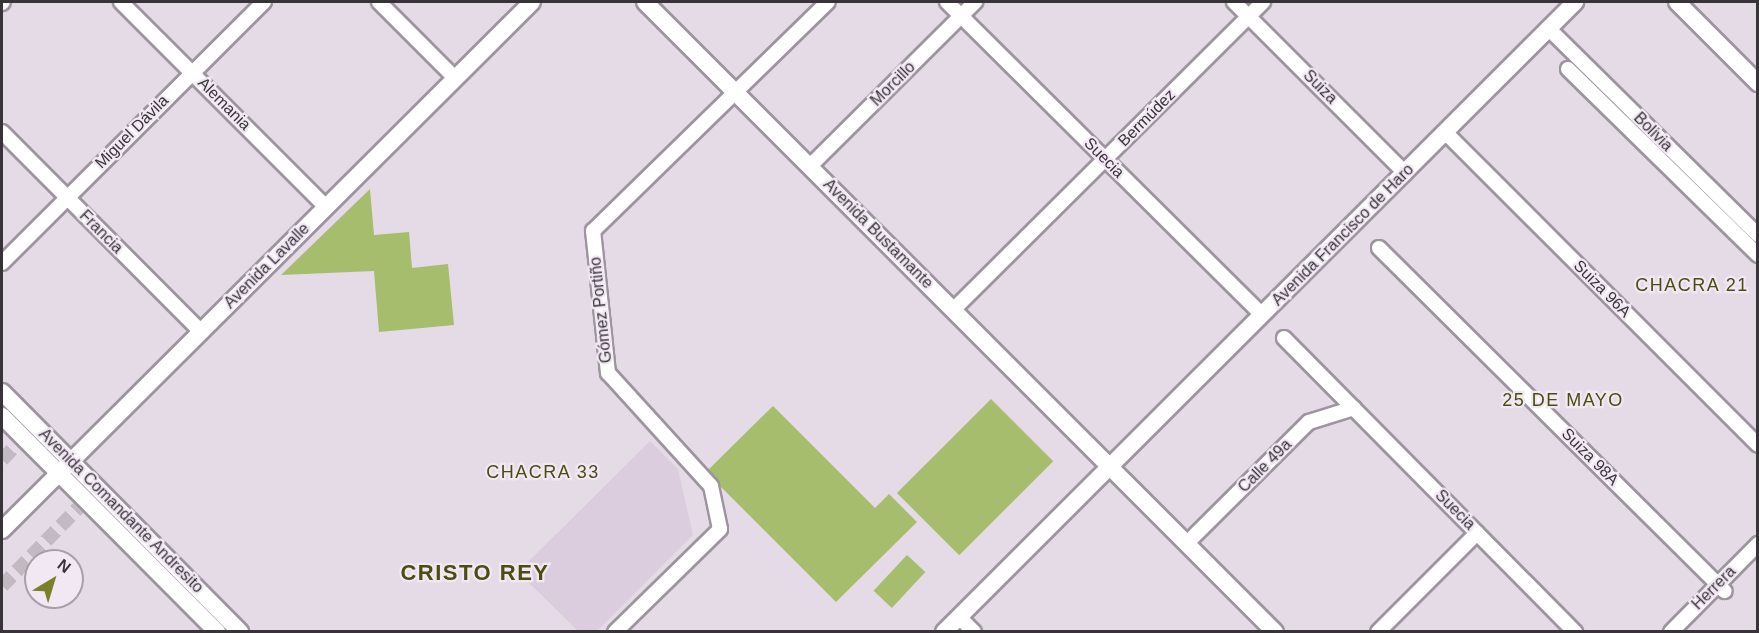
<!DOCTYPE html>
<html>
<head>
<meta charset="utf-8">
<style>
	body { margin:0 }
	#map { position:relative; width:1759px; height:633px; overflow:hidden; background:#e5dbe6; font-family:Helvetica,sans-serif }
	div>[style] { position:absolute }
	.built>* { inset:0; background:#dbccde }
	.green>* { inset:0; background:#a5bd6c; transform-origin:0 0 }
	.minor-tunnel>* { height:14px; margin-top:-7px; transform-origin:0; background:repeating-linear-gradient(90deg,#c2b9c3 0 14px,transparent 0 21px) }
	.roads { filter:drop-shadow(2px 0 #9d949f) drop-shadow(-2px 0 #9d949f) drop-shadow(0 2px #9d949f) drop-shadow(0 -2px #9d949f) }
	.minor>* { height:14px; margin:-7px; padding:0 7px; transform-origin:7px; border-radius:7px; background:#fff }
	.major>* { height:16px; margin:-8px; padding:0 8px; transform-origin:8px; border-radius:8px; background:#fff }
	span { translate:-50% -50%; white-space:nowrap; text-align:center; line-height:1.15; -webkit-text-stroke:4.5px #f2e8f4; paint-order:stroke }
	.street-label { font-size:16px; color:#373338 }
	.neighbourhood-label { font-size:18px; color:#4a4d11; letter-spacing:1.5px }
	.district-label { font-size:22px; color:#4a4d11; font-weight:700; letter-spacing:1.5px }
	.frame { position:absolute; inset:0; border:3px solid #373338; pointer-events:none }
	.north { position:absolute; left:24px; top:549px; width:60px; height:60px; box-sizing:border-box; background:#f2e8f4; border:2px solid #a7a0a9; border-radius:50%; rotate:38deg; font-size:16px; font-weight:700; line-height:24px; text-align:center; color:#373338 }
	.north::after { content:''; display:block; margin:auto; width:21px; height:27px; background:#7a802a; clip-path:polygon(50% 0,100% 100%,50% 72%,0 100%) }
</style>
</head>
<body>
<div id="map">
	<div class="built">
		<i style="clip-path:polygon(650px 441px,678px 469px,693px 535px,597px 631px,578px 631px,518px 572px)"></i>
	</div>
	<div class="green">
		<i style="clip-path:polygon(370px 189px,374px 235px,409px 232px,412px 268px,448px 264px,454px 325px,379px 332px,374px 271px,281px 275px)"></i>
		<i style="left:991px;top:399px;width:88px;height:133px;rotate:45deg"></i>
		<i style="clip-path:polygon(773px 406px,875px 508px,889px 494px,917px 522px,836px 602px,706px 472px)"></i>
		<i style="left:907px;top:555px;width:25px;height:49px;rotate:43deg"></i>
	</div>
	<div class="minor-tunnel">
		<i style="left:2px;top:460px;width:40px;rotate:-47deg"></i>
		<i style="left:2px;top:586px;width:109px;rotate:-45.7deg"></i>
	</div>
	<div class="roads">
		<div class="minor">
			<i style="left:121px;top:2px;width:290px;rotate:45deg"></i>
			<i style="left:379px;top:2px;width:107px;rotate:45deg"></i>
			<i style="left:947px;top:2px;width:444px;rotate:44.8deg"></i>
			<i style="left:1234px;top:2px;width:242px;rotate:45deg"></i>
			<i style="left:2px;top:3px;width:1px;rotate:-45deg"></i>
			<i style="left:1548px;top:28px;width:295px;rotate:44.6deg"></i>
			<i style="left:1568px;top:69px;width:266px;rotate:44.4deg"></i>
			<i style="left:2px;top:132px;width:282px;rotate:45.1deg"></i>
			<i style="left:1446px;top:133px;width:441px;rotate:45deg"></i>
			<i style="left:810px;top:166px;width:233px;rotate:-44.8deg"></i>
			<i style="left:1379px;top:248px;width:487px;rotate:44.8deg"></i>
			<i style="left:2px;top:263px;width:370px;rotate:-44.9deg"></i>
			<i style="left:953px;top:310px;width:437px;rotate:-44.8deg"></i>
			<i style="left:1284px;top:338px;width:414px;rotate:45.3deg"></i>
			<i style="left:1187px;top:543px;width:172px;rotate:-44.8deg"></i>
			<i style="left:1309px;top:422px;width:47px;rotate:-17.3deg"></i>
			<i style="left:959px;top:617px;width:21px;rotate:45deg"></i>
			<i style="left:615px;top:632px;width:147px;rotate:-44.4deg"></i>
			<i style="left:720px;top:529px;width:44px;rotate:-101.8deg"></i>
			<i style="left:711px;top:486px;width:153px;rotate:-132.3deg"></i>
			<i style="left:608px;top:373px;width:143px;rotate:-96deg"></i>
			<i style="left:593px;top:231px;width:328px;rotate:-44.3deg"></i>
			<i style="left:1378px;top:632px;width:140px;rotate:-45deg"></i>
			<i style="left:1671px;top:632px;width:124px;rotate:-45.3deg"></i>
		</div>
		<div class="major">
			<i style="left:645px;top:2px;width:891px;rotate:45deg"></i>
			<i style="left:1677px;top:2px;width:115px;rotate:45deg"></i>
			<i style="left:2px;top:392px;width:338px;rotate:45.2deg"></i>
			<i style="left:2px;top:416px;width:305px;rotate:45.1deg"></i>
			<i style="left:2px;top:530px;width:748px;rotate:-44.89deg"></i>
			<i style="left:944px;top:632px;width:892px;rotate:-44.95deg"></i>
		</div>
	</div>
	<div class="street-label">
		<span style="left:893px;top:84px;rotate:-45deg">Morcillo</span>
		<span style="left:1320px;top:87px;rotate:45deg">Suiza</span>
		<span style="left:224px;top:104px;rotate:45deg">Alemania</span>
		<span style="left:1147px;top:118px;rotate:-45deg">Bermúdez</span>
		<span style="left:132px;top:132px;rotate:-45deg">Miguel Dávila</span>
		<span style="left:1653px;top:132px;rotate:45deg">Bolivia</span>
		<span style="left:1104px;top:158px;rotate:45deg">Suecia</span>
		<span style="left:101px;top:232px;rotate:45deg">Francia</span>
		<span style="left:878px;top:234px;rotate:45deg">Avenida Bustamante</span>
		<span style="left:1343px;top:235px;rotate:-45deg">Avenida Francisco de Haro</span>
		<span style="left:267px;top:266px;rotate:-45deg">Avenida Lavalle</span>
		<span style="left:1602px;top:289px;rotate:45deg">Suiza 96A</span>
		<span style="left:601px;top:310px;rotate:-96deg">Gómez Portiño</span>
		<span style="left:1590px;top:457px;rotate:45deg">Suiza 98A</span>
		<span style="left:1265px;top:466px;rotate:-45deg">Calle 49a</span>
		<span style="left:1455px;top:510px;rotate:45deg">Suecia</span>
		<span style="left:121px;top:511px;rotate:45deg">Avenida Comandante Andresito</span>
		<span style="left:1714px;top:588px;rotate:-45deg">Herrera</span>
	</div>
	<div class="neighbourhood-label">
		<span style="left:1692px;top:285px">CHACRA 21</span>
		<span style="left:1563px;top:400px">25 DE MAYO</span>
		<span style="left:543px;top:472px">CHACRA 33</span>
	</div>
	<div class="district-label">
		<span style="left:475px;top:573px">CRISTO REY</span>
	</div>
	<div class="frame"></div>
	<div class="north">N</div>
</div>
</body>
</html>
